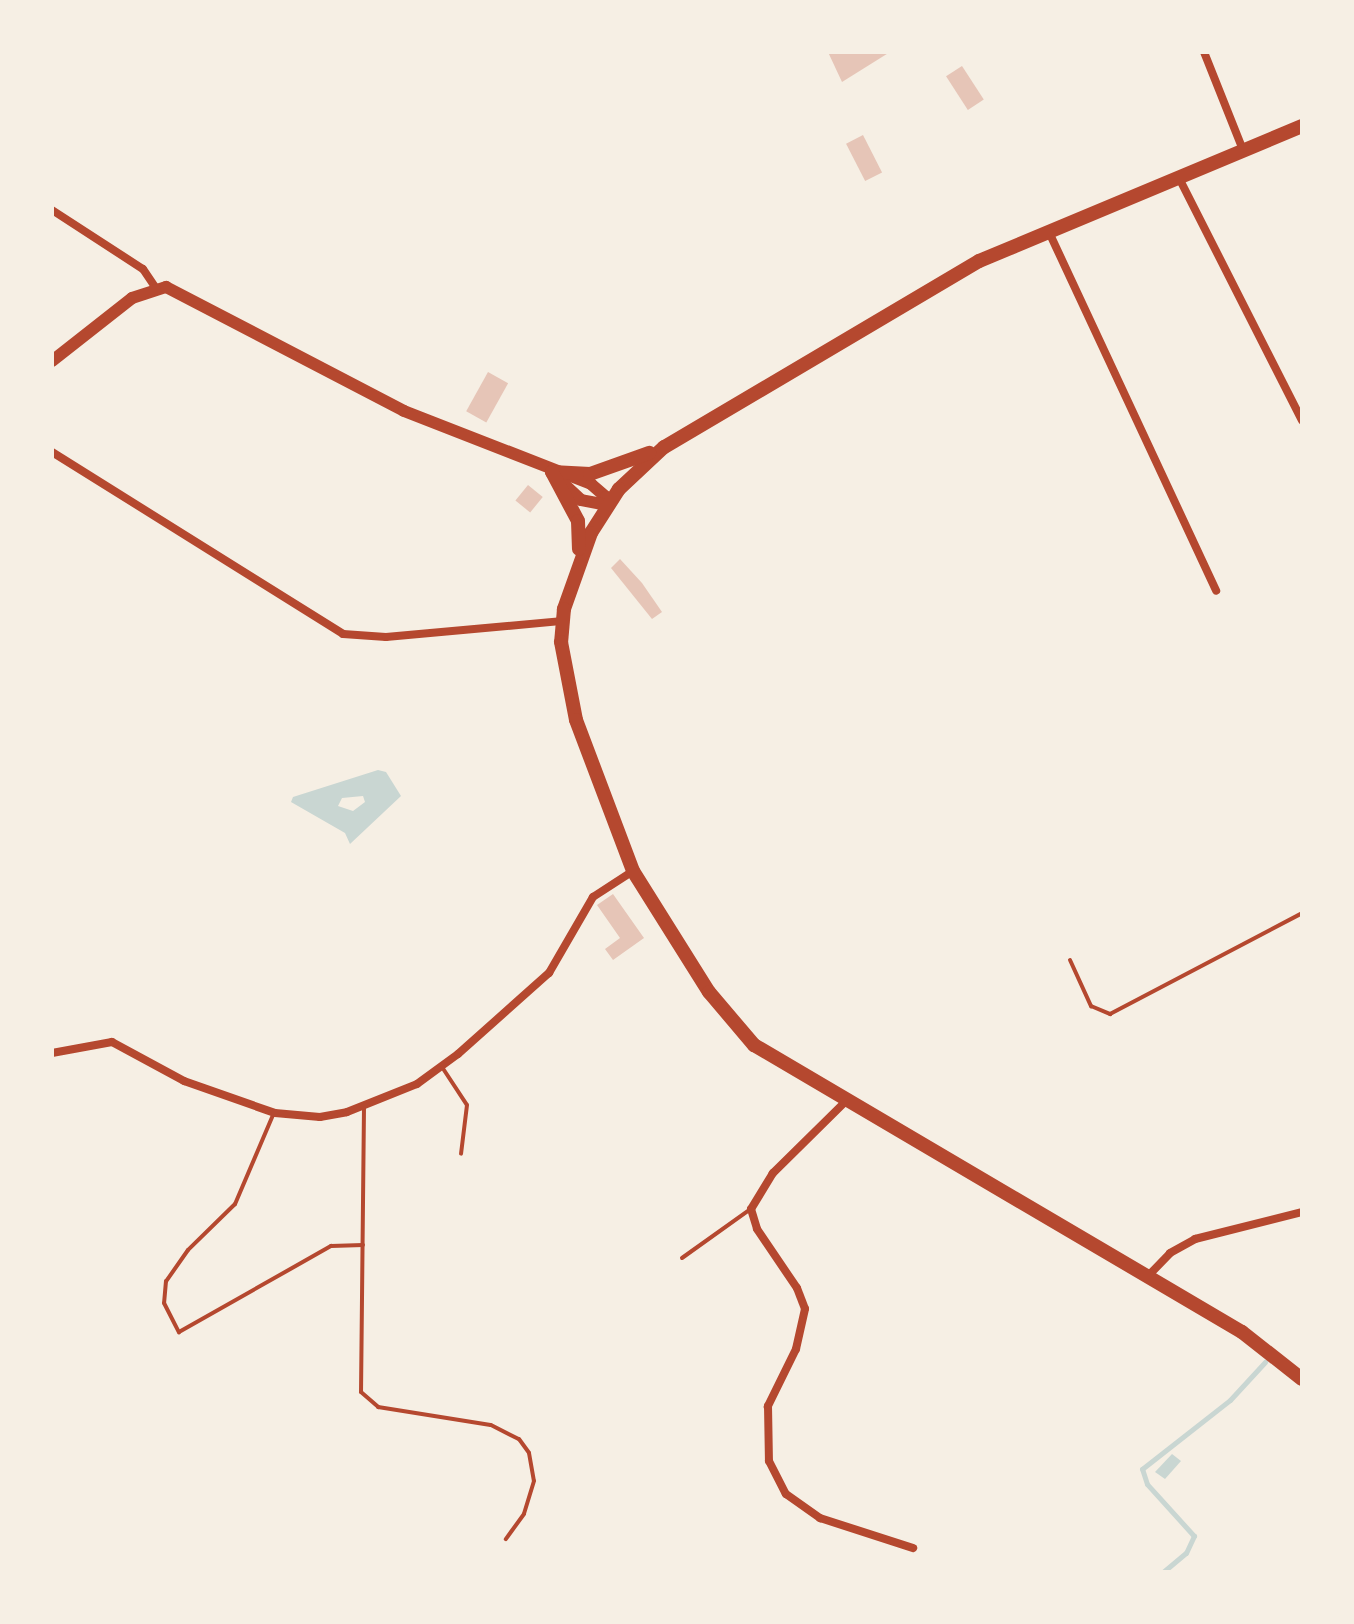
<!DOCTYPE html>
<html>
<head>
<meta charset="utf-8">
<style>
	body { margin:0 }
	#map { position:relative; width:1354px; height:1624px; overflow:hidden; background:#f6efe4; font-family:Montserrat,sans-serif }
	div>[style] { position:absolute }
	.water>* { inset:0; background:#c9d6d2 }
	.stream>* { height:5px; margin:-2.5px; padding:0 2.5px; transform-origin:2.5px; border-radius:2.5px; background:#c9d6d2 }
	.building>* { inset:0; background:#e6c5b7; transform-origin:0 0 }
	.service>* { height:4px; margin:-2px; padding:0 2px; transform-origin:2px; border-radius:2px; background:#b5482f }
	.minor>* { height:8px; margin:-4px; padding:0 4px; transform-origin:4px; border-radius:4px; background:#b5482f }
	.secondary>* { height:12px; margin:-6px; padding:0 6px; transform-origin:6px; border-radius:6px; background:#b5482f }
	.trunk>* { height:14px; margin:-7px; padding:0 7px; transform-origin:7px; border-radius:7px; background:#b5482f }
	span { translate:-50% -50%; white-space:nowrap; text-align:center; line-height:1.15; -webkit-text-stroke:6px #f6efe4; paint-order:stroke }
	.frame { position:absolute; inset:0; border:54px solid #f6efe4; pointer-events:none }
</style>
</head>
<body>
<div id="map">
	<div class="water">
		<i style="clip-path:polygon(evenodd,378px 770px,386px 772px,401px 796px,350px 844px,345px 833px,291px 802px,293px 797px,378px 770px,363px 796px,365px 802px,353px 811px,338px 806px,342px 798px,363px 796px)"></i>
		<i style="clip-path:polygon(1172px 1454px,1181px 1461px,1165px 1479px,1155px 1472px)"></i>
	</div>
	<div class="stream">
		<i style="left:1163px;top:1572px;width:30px;rotate:-40deg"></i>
		<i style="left:1186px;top:1553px;width:19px;rotate:-65deg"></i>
		<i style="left:1194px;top:1536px;width:70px;rotate:-132.1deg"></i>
		<i style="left:1147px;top:1484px;width:16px;rotate:-108deg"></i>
		<i style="left:1142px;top:1469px;width:112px;rotate:-38.1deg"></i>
		<i style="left:1230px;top:1400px;width:52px;rotate:-47.4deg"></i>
	</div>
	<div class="building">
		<i style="clip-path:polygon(828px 52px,890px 52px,842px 82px)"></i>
		<i style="left:962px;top:66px;width:40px;height:19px;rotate:57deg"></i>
		<i style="left:863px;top:135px;width:42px;height:19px;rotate:63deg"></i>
		<i style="left:488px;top:372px;width:23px;height:45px;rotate:29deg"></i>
		<i style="left:528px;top:485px;width:19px;height:20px;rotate:39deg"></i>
		<i style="clip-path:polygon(620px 559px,642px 583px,662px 612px,652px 619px,611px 568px)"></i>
		<i style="clip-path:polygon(613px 894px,644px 938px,613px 960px,605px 949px,620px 938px,597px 905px)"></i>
	</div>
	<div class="service">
		<i style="left:1070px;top:960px;width:51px;rotate:65.5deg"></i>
		<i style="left:1091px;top:1006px;width:21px;rotate:23deg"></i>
		<i style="left:1110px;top:1014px;width:217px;rotate:-27.7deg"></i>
		<i style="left:442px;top:1067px;width:45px;rotate:56.7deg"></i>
		<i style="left:467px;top:1105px;width:49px;rotate:97deg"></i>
		<i style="left:364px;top:1107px;width:285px;rotate:90.6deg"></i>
		<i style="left:361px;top:1392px;width:23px;rotate:41deg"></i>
		<i style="left:378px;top:1407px;width:114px;rotate:9.1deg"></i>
		<i style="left:491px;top:1425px;width:31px;rotate:27deg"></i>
		<i style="left:519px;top:1439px;width:17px;rotate:54deg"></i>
		<i style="left:529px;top:1453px;width:28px;rotate:80deg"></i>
		<i style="left:534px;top:1481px;width:34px;rotate:107deg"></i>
		<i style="left:524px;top:1514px;width:31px;rotate:126deg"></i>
		<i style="left:273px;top:1115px;width:97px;rotate:113.1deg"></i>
		<i style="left:235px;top:1204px;width:66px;rotate:135.6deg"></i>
		<i style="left:188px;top:1250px;width:38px;rotate:125deg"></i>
		<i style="left:166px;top:1281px;width:22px;rotate:95deg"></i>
		<i style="left:164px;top:1303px;width:33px;rotate:63deg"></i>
		<i style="left:179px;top:1332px;width:175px;rotate:-29.5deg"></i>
		<i style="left:331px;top:1246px;width:32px;rotate:-2deg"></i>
		<i style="left:682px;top:1258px;width:82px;rotate:-35.6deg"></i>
	</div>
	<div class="minor">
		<i style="left:1204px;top:52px;width:105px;rotate:68.3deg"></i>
		<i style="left:1178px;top:176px;width:274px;rotate:63.1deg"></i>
		<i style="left:52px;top:210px;width:108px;rotate:33deg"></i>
		<i style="left:143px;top:269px;width:22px;rotate:56deg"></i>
		<i style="left:1048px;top:230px;width:398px;rotate:65deg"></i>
		<i style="left:52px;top:452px;width:343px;rotate:32deg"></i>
		<i style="left:343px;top:634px;width:43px;rotate:4deg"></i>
		<i style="left:386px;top:637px;width:178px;rotate:-5.2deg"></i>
		<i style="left:52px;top:1053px;width:61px;rotate:-10.4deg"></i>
		<i style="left:112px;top:1042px;width:82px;rotate:28.4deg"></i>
		<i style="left:184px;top:1081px;width:96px;rotate:19.4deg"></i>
		<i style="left:275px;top:1113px;width:45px;rotate:5.1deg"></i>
		<i style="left:320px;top:1117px;width:27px;rotate:-10deg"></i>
		<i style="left:347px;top:1112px;width:75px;rotate:-21.8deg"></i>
		<i style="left:417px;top:1084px;width:51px;rotate:-36.2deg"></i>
		<i style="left:458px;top:1054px;width:122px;rotate:-41.7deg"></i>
		<i style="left:549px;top:973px;width:88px;rotate:-59.9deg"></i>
		<i style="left:593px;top:897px;width:48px;rotate:-33deg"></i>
		<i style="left:846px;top:1101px;width:103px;rotate:135.4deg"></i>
		<i style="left:773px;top:1173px;width:42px;rotate:121.4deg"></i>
		<i style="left:751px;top:1209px;width:21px;rotate:73deg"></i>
		<i style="left:757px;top:1229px;width:71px;rotate:55.9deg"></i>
		<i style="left:797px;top:1288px;width:22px;rotate:69deg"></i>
		<i style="left:805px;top:1309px;width:41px;rotate:102.7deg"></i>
		<i style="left:796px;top:1349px;width:64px;rotate:116.2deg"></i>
		<i style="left:768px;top:1406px;width:55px;rotate:89deg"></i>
		<i style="left:769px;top:1461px;width:37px;rotate:63deg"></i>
		<i style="left:786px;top:1494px;width:42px;rotate:35.2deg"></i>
		<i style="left:820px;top:1518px;width:98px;rotate:17.9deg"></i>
		<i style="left:1149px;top:1275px;width:30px;rotate:-46deg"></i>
		<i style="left:1170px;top:1253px;width:29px;rotate:-29deg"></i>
		<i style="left:1195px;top:1239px;width:110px;rotate:-14.2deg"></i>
	</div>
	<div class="secondary">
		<i style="left:52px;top:361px;width:102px;rotate:-38.2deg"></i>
		<i style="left:132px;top:298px;width:36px;rotate:-18deg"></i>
		<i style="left:166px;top:287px;width:268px;rotate:27.5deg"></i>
		<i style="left:404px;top:411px;width:201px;rotate:21.3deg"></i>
		<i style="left:591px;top:484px;width:20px;rotate:41deg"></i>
		<i style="left:606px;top:497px;width:8px;rotate:83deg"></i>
		<i style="left:607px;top:505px;width:26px;rotate:-169deg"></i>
		<i style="left:581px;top:500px;width:33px;rotate:-137deg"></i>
	</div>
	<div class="trunk">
		<i style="left:1302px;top:126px;width:350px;rotate:157.3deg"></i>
		<i style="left:979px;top:261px;width:366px;rotate:149.4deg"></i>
		<i style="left:664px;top:447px;width:62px;rotate:137deg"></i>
		<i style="left:619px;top:489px;width:52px;rotate:122.5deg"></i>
		<i style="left:591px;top:533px;width:81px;rotate:109.6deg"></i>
		<i style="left:564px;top:609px;width:33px;rotate:95deg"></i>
		<i style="left:561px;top:642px;width:79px;rotate:79.1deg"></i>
		<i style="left:576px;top:720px;width:161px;rotate:69.3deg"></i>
		<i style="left:633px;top:871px;width:143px;rotate:57.9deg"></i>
		<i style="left:709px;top:992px;width:70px;rotate:49.7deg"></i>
		<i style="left:754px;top:1045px;width:566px;rotate:30.46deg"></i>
		<i style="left:1242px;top:1332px;width:76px;rotate:38.1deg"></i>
		<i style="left:552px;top:472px;width:38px;rotate:3deg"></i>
		<i style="left:590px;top:474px;width:63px;rotate:-19.6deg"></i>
		<i style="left:552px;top:472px;width:55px;rotate:62deg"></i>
		<i style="left:578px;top:521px;width:28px;rotate:88deg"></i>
	</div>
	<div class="frame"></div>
</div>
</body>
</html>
